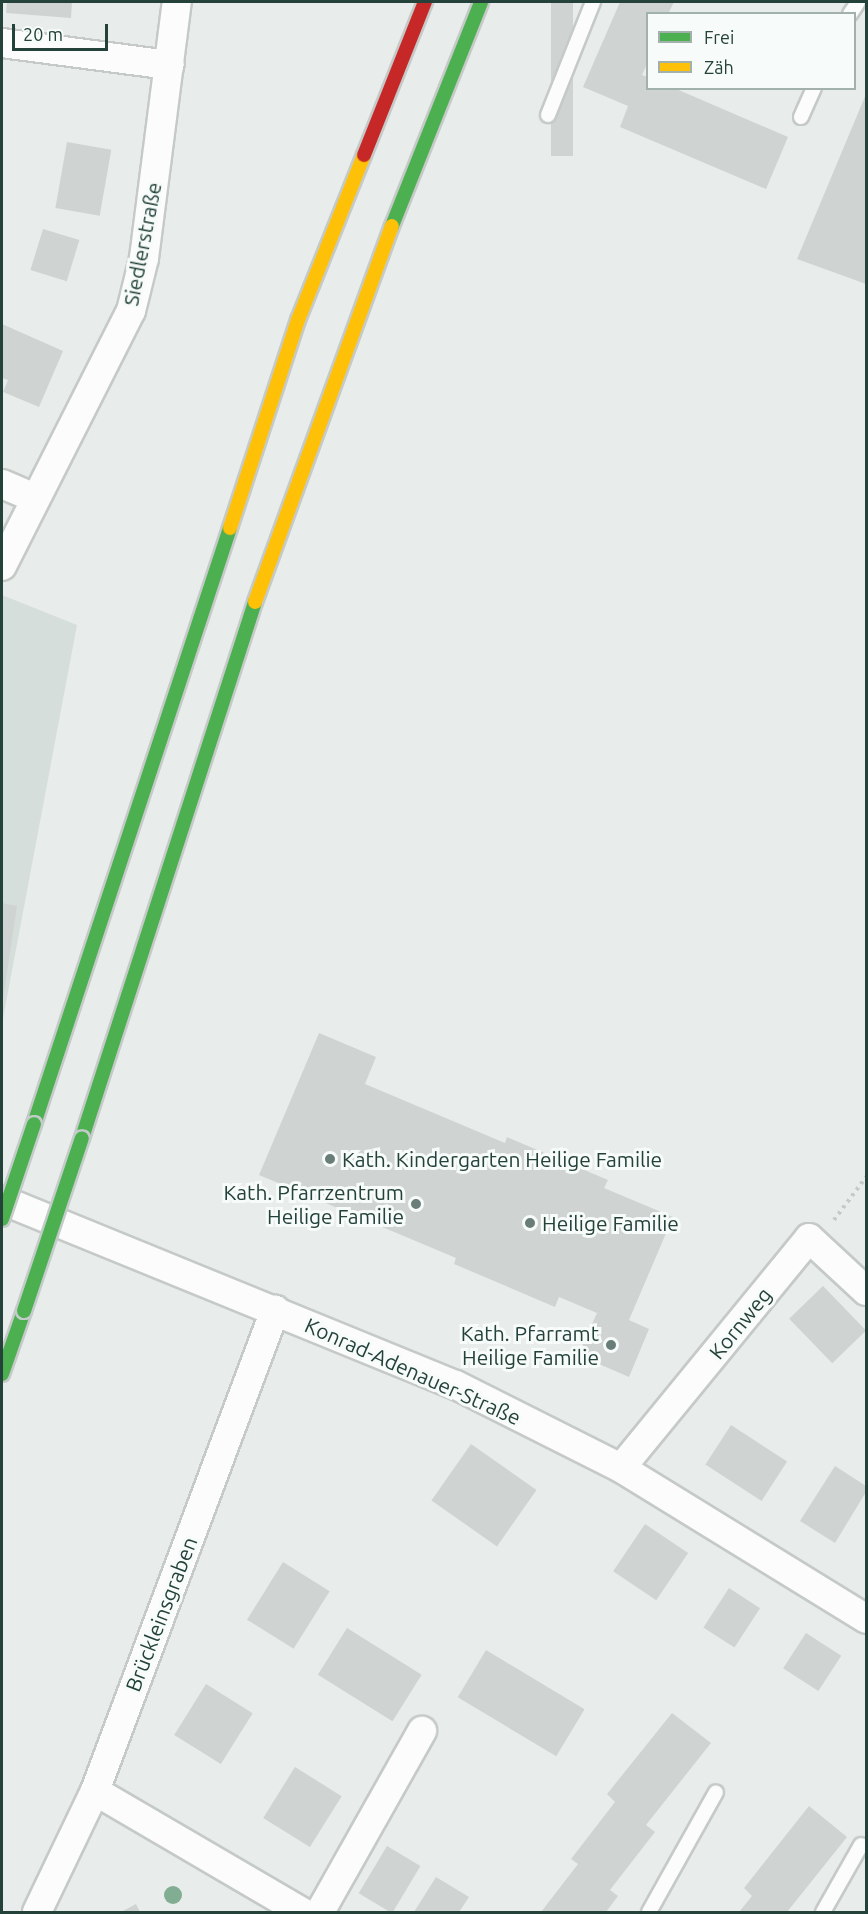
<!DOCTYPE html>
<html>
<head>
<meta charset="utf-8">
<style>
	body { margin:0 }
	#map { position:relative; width:868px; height:1914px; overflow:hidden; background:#e8edeb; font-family:Ubuntu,sans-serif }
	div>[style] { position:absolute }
	.built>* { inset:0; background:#d6dedb }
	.building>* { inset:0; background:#cfd4d2; transform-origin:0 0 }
	.path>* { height:4px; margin-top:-2px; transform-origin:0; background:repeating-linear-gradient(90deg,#c3ccca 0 3px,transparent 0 7.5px) }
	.roads { filter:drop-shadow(2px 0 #c5cac8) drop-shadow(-2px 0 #c5cac8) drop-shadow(0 2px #c5cac8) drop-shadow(0 -2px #c5cac8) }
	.lane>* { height:14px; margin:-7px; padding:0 7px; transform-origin:7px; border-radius:7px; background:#fcfcfc }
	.street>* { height:28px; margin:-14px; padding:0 14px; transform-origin:14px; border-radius:14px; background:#fcfcfc }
	.fast>* { height:14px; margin:-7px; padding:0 7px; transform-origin:7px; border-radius:7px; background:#4caf50 }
	.slow>* { height:14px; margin:-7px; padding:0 7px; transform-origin:7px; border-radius:7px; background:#ffc107 }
	.jam>* { height:14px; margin:-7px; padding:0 7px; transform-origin:7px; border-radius:7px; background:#c62828 }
	.bridges { filter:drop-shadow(2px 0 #c3ccc9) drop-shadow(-2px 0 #c3ccc9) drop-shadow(0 2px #c3ccc9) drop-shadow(0 -2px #c3ccc9) }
	.fast-bridge>* { height:14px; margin:-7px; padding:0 7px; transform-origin:7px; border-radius:7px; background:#4caf50 }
	.trees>* { width:18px; height:18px; margin:-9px; border-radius:50%; background:#81ae93 }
	.dots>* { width:16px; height:16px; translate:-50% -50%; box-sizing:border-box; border:3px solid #f7fbf9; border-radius:50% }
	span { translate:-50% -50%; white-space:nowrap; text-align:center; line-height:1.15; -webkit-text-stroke:6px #f7fbf9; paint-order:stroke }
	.street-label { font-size:21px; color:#24423a }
	.poi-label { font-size:21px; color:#24423a }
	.left { translate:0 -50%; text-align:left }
	.right { translate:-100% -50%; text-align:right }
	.frame { position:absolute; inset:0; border:3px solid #24423a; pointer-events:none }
	.legend { position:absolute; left:646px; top:12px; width:210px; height:78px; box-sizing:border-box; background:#f7fbf9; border:2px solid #a3b1ad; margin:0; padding:8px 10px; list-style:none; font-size:18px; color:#24423a }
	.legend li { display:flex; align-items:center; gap:12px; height:30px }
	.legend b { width:30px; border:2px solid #a3b1ad }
	.scale { position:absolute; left:12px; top:24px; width:96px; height:27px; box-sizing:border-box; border:3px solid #24423a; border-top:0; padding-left:8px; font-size:18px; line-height:21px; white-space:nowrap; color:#24423a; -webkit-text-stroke:4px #f7fbf9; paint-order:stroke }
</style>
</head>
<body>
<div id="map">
	<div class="built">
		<i style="clip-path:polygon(2px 595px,77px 625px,2px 1024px)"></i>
	</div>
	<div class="building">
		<i style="clip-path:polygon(7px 2px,72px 2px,71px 18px,6px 13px)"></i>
		<i style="left:551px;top:2px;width:22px;height:154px"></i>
		<i style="clip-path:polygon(620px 2px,674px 2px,668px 14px,648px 14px,648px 62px,642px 75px,648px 77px,648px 88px,674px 88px,788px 137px,766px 189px,620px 127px,628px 106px,583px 87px)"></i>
		<i style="clip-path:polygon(866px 94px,866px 284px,797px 259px)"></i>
		<i style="left:67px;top:142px;width:45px;height:67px;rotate:10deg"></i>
		<i style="left:43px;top:229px;width:38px;height:43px;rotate:17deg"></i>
		<i style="clip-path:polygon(2px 324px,63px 351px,39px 407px,3px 392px,8px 380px,2px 378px)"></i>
		<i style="clip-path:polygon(2px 903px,17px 906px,3px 999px,2px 999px)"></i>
		<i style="clip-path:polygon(319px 1033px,376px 1057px,365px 1084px,505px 1143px,507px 1137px,608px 1180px,604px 1188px,673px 1217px,629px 1320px,649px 1329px,629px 1377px,578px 1355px,597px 1313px,559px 1297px,555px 1307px,454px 1264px,456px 1258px,259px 1175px)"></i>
		<i style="left:823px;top:1286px;width:62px;height:47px;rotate:46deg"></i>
		<i style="left:731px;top:1425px;width:67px;height:47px;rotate:33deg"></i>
		<i style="left:471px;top:1444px;width:80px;height:69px;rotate:35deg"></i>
		<i style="clip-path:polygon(835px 1466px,866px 1486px,866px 1492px,835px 1543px,800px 1521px)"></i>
		<i style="left:645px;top:1524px;width:52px;height:57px;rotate:34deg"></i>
		<i style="left:283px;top:1562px;width:55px;height:68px;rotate:32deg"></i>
		<i style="left:729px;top:1588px;width:37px;height:47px;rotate:33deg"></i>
		<i style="left:347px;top:1628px;width:88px;height:55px;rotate:32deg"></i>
		<i style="left:806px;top:1633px;width:42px;height:42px;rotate:33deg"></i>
		<i style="left:486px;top:1650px;width:115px;height:55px;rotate:31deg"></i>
		<i style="left:206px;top:1684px;width:55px;height:60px;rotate:32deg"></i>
		<i style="clip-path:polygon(672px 1713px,711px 1743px,646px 1825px,655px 1832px,610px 1890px,618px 1896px,606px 1912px,541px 1912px,578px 1864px,571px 1859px,615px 1802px,607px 1794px)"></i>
		<i style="left:295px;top:1767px;width:55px;height:60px;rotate:32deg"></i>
		<i style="clip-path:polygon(809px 1806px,847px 1837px,787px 1912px,739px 1912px,752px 1896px,744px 1888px)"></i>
		<i style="left:387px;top:1846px;width:39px;height:55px;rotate:31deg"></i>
		<i style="clip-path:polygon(436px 1877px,469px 1897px,459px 1912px,414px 1912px)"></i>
		<i style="clip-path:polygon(136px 1904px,140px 1912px,121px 1912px)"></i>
	</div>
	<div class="path">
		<i style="left:834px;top:1220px;width:54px;rotate:-53.3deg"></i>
	</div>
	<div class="roads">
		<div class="lane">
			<i style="left:850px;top:14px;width:14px;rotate:-56deg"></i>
			<i style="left:548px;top:115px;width:122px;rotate:-68.3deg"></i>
			<i style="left:801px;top:117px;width:32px;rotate:-66deg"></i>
			<i style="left:649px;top:1912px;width:137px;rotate:-60.8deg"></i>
			<i style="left:823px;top:1912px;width:77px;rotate:-60.4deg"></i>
		</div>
		<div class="street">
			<i style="left:2px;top:43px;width:169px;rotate:7.5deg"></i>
			<i style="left:2px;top:484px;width:36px;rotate:23deg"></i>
			<i style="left:2px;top:566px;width:286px;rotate:-63.2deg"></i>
			<i style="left:131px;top:311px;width:55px;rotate:-76.2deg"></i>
			<i style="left:144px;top:258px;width:258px;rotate:-82.7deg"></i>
			<i style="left:2px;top:1200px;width:490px;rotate:22.2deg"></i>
			<i style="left:456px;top:1385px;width:185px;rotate:26.7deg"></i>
			<i style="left:621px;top:1468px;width:288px;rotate:31.6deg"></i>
			<i style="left:621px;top:1468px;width:297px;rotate:-50.7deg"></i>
			<i style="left:809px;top:1238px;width:78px;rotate:42.9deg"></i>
			<i style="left:95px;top:1791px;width:240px;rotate:30.3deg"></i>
			<i style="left:37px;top:1912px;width:134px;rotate:-64.4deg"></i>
			<i style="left:95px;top:1791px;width:514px;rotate:-69.48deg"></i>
			<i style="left:320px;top:1912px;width:208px;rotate:-60.6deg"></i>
		</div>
		<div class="fast">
			<i style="left:392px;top:226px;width:241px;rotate:-68.3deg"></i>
			<i style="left:34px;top:1124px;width:627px;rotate:-71.8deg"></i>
			<i style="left:82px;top:1138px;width:563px;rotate:-72.11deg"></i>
			<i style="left:2px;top:1374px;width:67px;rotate:-70.8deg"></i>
		</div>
		<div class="slow">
			<i style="left:230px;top:528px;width:219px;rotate:-71.9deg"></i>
			<i style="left:298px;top:320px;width:178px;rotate:-68.2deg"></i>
			<i style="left:255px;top:602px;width:400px;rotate:-70deg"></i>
		</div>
		<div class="jam">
			<i style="left:364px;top:155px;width:165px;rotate:-68.3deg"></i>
		</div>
	</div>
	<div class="bridges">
		<div class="fast-bridge">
			<i style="left:2px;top:1219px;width:100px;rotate:-71.4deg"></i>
			<i style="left:24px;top:1311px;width:182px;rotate:-71.5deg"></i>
		</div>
	</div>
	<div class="trees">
		<i style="left:173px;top:1895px"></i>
	</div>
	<div class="dots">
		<i style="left:330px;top:1159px;background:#697e78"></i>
		<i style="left:416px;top:1204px;background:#697e78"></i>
		<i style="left:530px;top:1223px;background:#697e78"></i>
		<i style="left:611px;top:1345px;background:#697e78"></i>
	</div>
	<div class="street-label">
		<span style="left:142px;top:244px;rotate:-79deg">Siedlerstraße</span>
		<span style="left:740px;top:1323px;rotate:-51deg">Kornweg</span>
		<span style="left:413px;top:1371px;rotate:24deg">Konrad-Adenauer-Straße</span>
		<span style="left:161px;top:1614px;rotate:-69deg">Brückleinsgraben</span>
	</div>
	<div class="poi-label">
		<span class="left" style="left:342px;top:1159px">Kath. Kindergarten Heilige Familie</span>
		<span class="right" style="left:404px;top:1204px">Kath. Pfarrzentrum<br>Heilige Familie</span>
		<span class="left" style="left:542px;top:1223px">Heilige Familie</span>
		<span class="right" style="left:599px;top:1345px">Kath. Pfarramt<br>Heilige Familie</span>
	</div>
	<div class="frame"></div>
	<ul class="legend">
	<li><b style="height:8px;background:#4caf50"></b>Frei</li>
	<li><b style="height:8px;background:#ffc107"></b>Zäh</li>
	</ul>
	<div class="scale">20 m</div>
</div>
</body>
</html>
